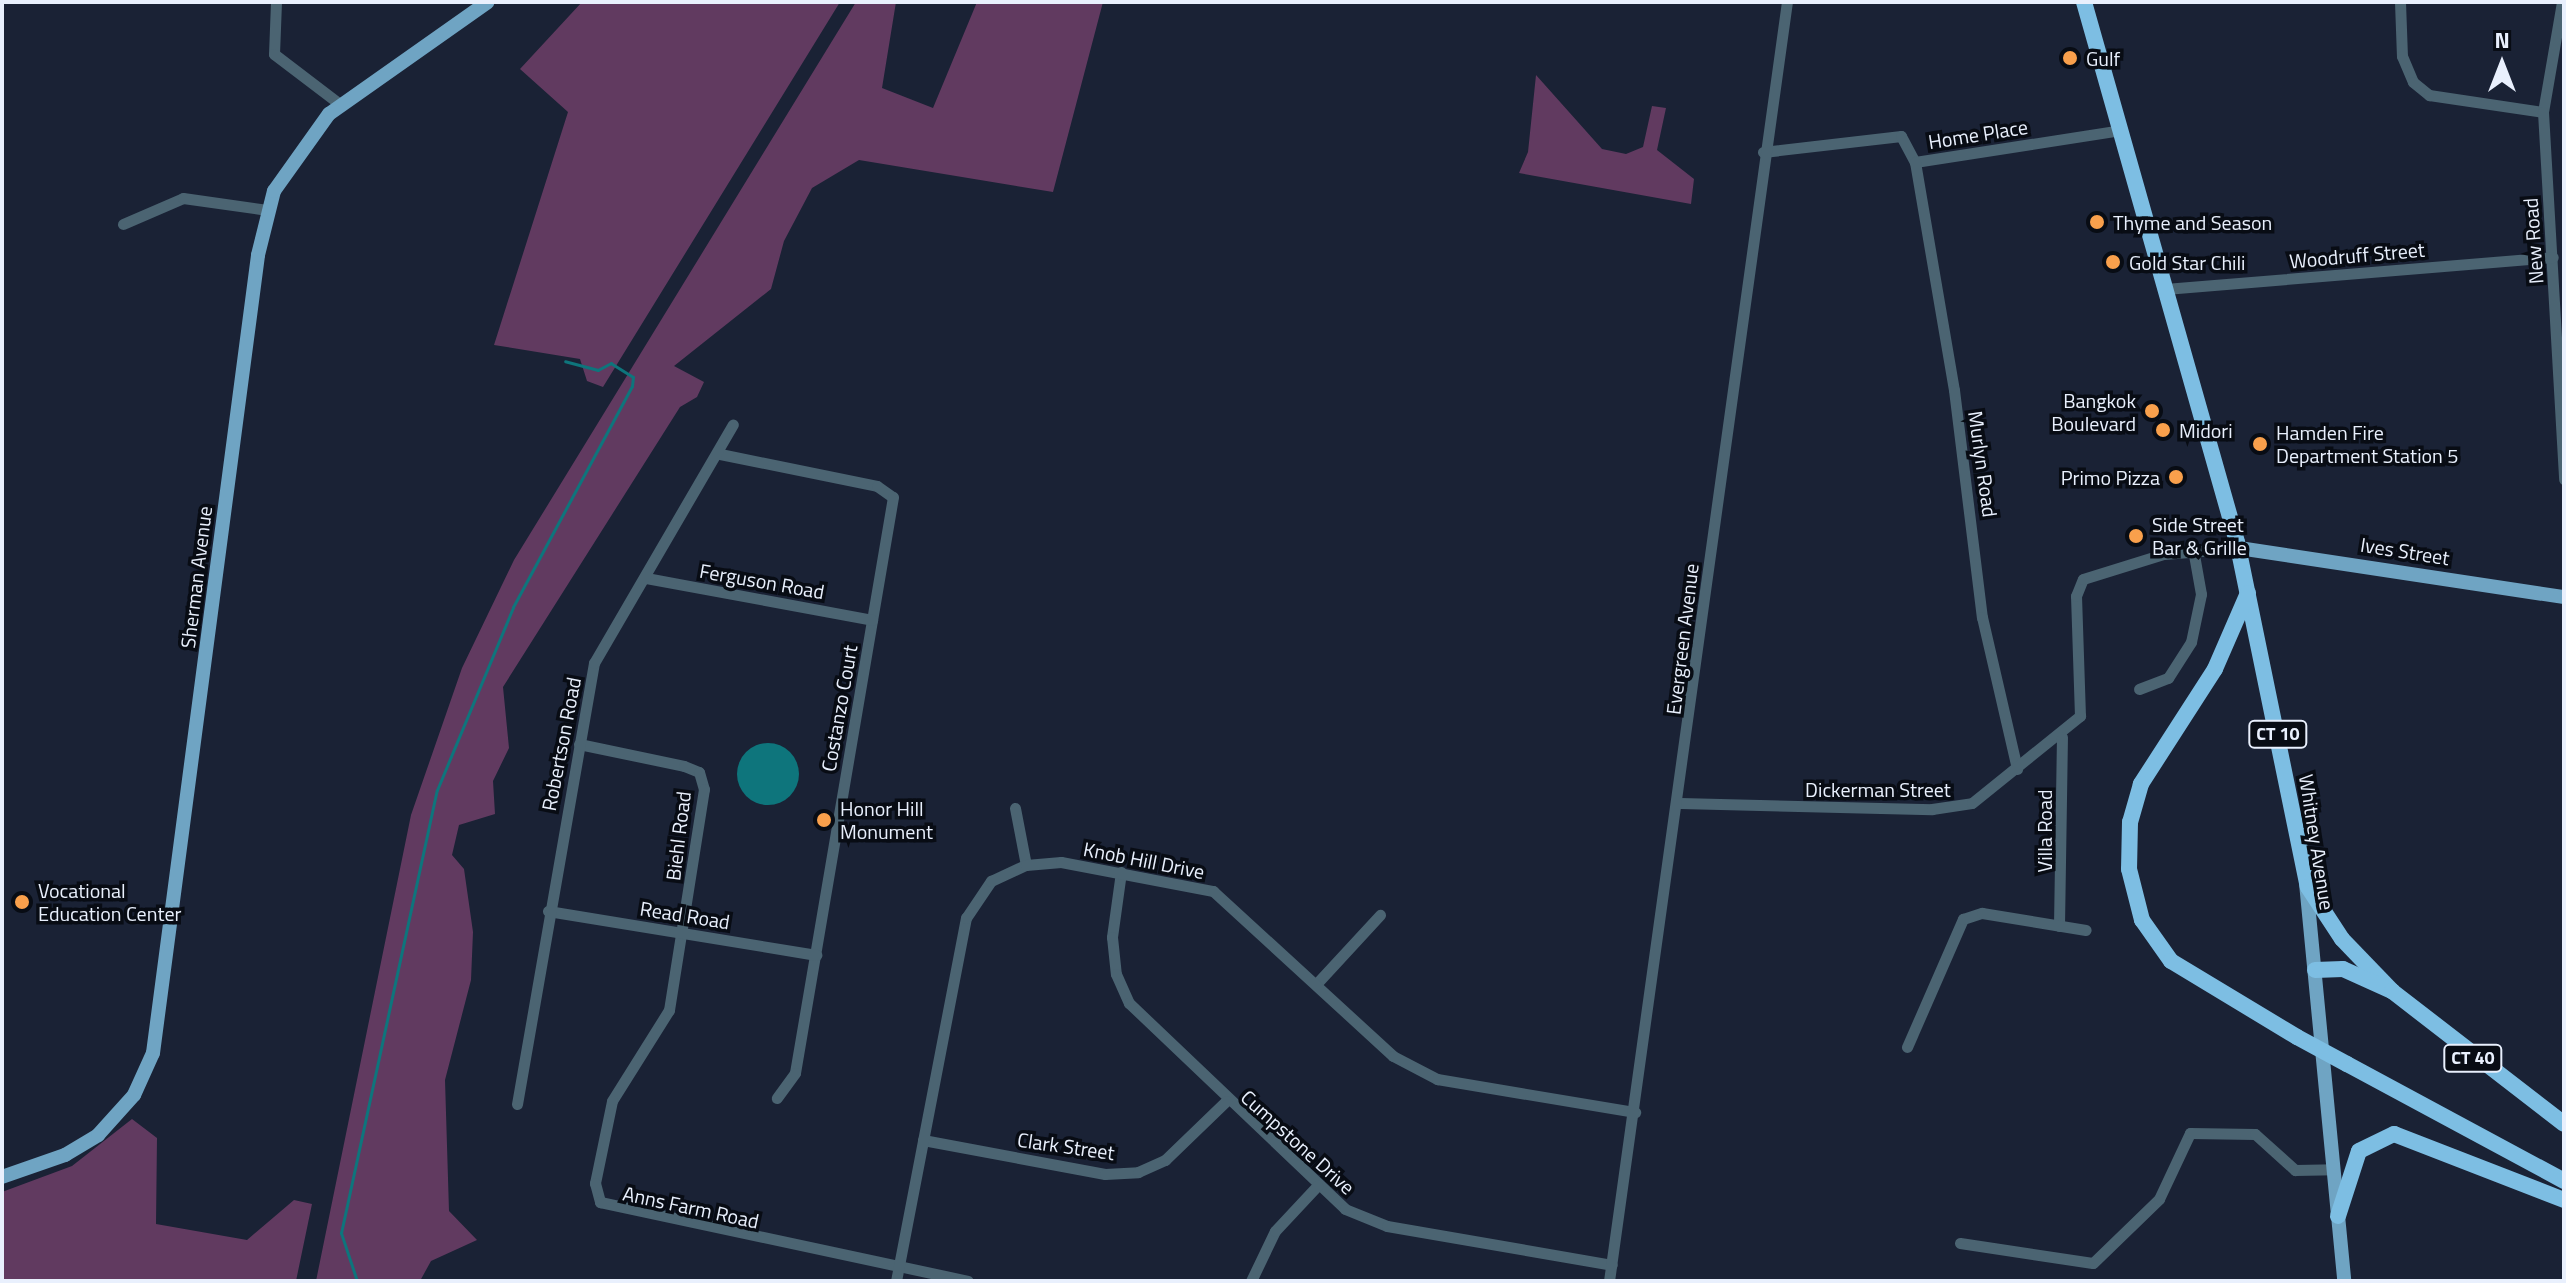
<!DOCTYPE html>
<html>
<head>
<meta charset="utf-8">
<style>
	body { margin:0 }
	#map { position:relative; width:2566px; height:1283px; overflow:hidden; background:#1a2235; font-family:"Titillium Web",sans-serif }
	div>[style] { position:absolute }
	.green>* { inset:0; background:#613a60 }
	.water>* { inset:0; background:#0e757c }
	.round { border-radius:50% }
	.stream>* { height:3px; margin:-1.5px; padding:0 1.5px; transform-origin:1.5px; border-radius:1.5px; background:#0e757c }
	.minor>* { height:11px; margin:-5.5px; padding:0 5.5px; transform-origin:5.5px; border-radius:5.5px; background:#4b6472 }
	.major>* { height:14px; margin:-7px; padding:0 7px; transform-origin:7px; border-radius:7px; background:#6fa4c3 }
	.highway>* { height:16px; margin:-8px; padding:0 8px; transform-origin:8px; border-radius:8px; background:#7dbee3 }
	.highway-bridge>* { height:16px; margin:-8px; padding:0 8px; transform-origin:8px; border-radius:8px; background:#7dbee3 }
	.dots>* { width:22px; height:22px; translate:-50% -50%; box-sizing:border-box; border:4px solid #080c14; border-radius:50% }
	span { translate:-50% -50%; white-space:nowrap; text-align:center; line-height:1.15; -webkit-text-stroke:7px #080c14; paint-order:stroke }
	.shield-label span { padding:2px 6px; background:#080c14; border:2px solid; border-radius:6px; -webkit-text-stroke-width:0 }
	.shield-label { font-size:18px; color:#e9f0fd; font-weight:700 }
	.poi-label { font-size:20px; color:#e9f0fd }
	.left { translate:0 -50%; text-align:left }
	.right { translate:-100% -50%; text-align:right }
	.street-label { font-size:20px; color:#e9f0fd }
	.frame { position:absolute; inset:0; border:4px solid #e9f0fd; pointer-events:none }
	.north { position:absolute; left:2462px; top:24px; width:80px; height:80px; -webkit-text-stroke:6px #080c14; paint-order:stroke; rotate:0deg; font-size:22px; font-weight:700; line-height:32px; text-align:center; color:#e9f0fd }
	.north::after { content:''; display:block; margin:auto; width:28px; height:36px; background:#e9f0fd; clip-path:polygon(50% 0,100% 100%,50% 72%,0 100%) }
</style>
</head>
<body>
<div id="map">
	<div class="green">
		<i style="clip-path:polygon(582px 2px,840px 2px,603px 387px,587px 381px,580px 359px,494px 345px,568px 112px,520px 69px)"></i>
		<i style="clip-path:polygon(856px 2px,896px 2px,882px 88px,933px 108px,977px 2px,1103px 2px,1053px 192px,859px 160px,812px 188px,784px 241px,771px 289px,674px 366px,704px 382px,697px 397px,680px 407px,503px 687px,509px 748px,493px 781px,495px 814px,459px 825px,452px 855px,464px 869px,473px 932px,471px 980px,445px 1080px,449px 1211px,477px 1240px,431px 1261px,420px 1281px,316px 1281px,411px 815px,462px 668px,514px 560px)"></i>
		<i style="clip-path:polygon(1536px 75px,1602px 149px,1626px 154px,1643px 147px,1652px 106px,1666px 108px,1657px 150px,1694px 179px,1691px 204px,1519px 173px,1528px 152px)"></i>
		<i style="clip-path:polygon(132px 1119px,157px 1138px,156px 1224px,247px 1240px,294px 1200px,312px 1204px,296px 1281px,2px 1281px,2px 1192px,72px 1166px)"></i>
	</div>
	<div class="water">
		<i class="round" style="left:737px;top:743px;width:62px;height:62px"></i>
	</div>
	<div class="stream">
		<i style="left:357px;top:1281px;width:51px;rotate:-108.4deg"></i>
		<i style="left:341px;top:1233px;width:453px;rotate:-77.8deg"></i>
		<i style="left:437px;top:790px;width:198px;rotate:-67.4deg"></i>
		<i style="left:513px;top:607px;width:251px;rotate:-61.7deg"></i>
		<i style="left:632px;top:386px;width:9px;rotate:-84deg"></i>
		<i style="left:633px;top:377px;width:26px;rotate:-148deg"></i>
		<i style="left:611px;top:363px;width:15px;rotate:152deg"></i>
		<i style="left:598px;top:370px;width:34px;rotate:-165deg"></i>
	</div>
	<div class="minor">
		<i style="left:276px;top:2px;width:52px;rotate:92.2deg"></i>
		<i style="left:274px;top:54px;width:84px;rotate:37.3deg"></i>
		<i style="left:2400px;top:2px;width:54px;rotate:87.9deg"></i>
		<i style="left:2402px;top:56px;width:28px;rotate:67deg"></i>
		<i style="left:2413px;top:82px;width:21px;rotate:39deg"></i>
		<i style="left:2429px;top:95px;width:115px;rotate:8.5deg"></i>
		<i style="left:2562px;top:2px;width:112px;rotate:99.8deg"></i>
		<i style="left:2543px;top:112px;width:368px;rotate:86.7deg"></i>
		<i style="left:1763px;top:152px;width:139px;rotate:-6.6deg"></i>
		<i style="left:1901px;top:136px;width:30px;rotate:62deg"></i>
		<i style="left:1915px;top:162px;width:208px;rotate:-8.8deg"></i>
		<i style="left:1915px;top:162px;width:231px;rotate:80.3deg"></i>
		<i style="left:1954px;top:390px;width:229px;rotate:83deg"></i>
		<i style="left:1982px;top:617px;width:156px;rotate:77deg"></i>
		<i style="left:123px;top:224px;width:65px;rotate:-23.4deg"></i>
		<i style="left:183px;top:198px;width:85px;rotate:8.1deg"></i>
		<i style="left:2165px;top:289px;width:389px;rotate:-4.7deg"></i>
		<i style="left:720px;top:454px;width:160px;rotate:11.5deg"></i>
		<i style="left:877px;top:486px;width:19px;rotate:35deg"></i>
		<i style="left:893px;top:497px;width:584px;rotate:99.66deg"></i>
		<i style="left:795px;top:1073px;width:31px;rotate:126deg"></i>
		<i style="left:646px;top:578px;width:230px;rotate:10.5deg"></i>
		<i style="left:2139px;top:689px;width:31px;rotate:-21deg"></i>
		<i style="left:2168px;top:678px;width:43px;rotate:-57.4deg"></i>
		<i style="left:2191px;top:642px;width:49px;rotate:-78.2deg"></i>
		<i style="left:2201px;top:594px;width:46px;rotate:-100.1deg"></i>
		<i style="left:579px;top:744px;width:107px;rotate:11.8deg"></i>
		<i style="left:684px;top:766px;width:16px;rotate:22deg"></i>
		<i style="left:699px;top:772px;width:18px;rotate:74deg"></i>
		<i style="left:704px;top:789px;width:224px;rotate:99deg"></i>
		<i style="left:669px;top:1010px;width:107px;rotate:122.1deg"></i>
		<i style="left:612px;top:1101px;width:84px;rotate:101.7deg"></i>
		<i style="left:595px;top:1183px;width:20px;rotate:75deg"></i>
		<i style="left:600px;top:1202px;width:376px;rotate:12.1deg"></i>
		<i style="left:1680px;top:803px;width:252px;rotate:1.4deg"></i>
		<i style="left:1932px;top:809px;width:40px;rotate:-8.5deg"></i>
		<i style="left:1972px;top:803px;width:139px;rotate:-38.9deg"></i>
		<i style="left:2080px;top:716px;width:120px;rotate:-91.9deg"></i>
		<i style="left:2076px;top:596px;width:18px;rotate:-68deg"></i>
		<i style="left:2083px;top:579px;width:85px;rotate:-17.2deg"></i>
		<i style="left:2164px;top:554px;width:75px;rotate:-4.6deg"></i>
		<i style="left:1015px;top:808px;width:58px;rotate:79.1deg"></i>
		<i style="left:1121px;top:872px;width:66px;rotate:97.9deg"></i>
		<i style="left:1112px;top:937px;width:37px;rotate:84deg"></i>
		<i style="left:1116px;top:974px;width:32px;rotate:66deg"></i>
		<i style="left:1129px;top:1003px;width:298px;rotate:43.6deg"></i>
		<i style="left:1345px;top:1209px;width:45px;rotate:22deg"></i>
		<i style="left:1387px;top:1226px;width:228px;rotate:9.8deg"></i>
		<i style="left:548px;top:911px;width:272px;rotate:9.3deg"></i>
		<i style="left:2059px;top:926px;width:189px;rotate:-89.1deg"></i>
		<i style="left:1319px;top:981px;width:90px;rotate:-47.3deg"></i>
		<i style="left:1907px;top:1047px;width:140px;rotate:-66.4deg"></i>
		<i style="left:1963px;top:919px;width:20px;rotate:-18deg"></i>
		<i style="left:1982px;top:913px;width:105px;rotate:9.3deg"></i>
		<i style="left:517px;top:1104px;width:448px;rotate:-80.1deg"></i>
		<i style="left:594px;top:663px;width:276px;rotate:-59.8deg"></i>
		<i style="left:923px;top:1140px;width:185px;rotate:10.6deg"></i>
		<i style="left:1105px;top:1174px;width:33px;rotate:-3deg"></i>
		<i style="left:1138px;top:1172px;width:30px;rotate:-24deg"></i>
		<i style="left:1165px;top:1160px;width:85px;rotate:-44deg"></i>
		<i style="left:1960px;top:1243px;width:134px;rotate:8.6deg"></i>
		<i style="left:2093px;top:1263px;width:92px;rotate:-44.1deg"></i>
		<i style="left:2159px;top:1199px;width:73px;rotate:-64.8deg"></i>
		<i style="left:2190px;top:1133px;width:65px;rotate:0.9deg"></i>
		<i style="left:2255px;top:1134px;width:54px;rotate:42deg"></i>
		<i style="left:2295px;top:1170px;width:39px;rotate:-1deg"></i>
		<i style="left:896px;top:1281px;width:370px;rotate:-79.1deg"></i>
		<i style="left:966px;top:918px;width:45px;rotate:-56deg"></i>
		<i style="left:991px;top:881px;width:38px;rotate:-25deg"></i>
		<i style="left:1026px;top:865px;width:35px;rotate:-5deg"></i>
		<i style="left:1061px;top:862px;width:155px;rotate:10.8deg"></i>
		<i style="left:1213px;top:891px;width:244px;rotate:42.5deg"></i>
		<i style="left:1393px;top:1056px;width:50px;rotate:27.6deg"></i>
		<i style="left:1437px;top:1079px;width:201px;rotate:9.5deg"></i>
		<i style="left:1251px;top:1281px;width:55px;rotate:-64.4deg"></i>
		<i style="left:1275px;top:1231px;width:62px;rotate:-47deg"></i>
		<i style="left:1609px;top:1281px;width:1291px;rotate:-82.08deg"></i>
	</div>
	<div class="major">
		<i style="left:2239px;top:548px;width:329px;rotate:8.6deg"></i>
		<i style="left:2306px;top:883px;width:400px;rotate:84.5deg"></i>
		<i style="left:2px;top:1177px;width:67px;rotate:-19.2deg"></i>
		<i style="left:65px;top:1155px;width:39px;rotate:-31deg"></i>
		<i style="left:98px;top:1135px;width:54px;rotate:-48deg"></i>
		<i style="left:134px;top:1095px;width:46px;rotate:-65.7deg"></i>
		<i style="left:153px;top:1053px;width:805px;rotate:-82.5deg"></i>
		<i style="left:258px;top:255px;width:66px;rotate:-76deg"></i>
		<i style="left:274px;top:191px;width:95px;rotate:-54.5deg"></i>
		<i style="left:329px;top:114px;width:194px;rotate:-35.2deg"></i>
	</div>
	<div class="highway">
		<i style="left:2084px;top:2px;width:561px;rotate:74.18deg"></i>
		<i style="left:2237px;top:542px;width:352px;rotate:78.4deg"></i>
		<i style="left:2308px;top:887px;width:62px;rotate:56.8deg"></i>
		<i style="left:2342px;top:939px;width:72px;rotate:46.1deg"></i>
		<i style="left:2248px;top:593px;width:83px;rotate:113.5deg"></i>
		<i style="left:2215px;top:669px;width:137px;rotate:122.8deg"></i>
		<i style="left:2141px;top:784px;width:40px;rotate:106deg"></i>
		<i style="left:2130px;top:822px;width:47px;rotate:91.2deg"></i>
		<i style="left:2129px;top:869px;width:53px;rotate:75.7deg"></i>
		<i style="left:2142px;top:920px;width:50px;rotate:54.7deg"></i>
		<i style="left:2171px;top:961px;width:147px;rotate:31.1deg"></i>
		<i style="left:2315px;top:970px;width:28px;rotate:-2deg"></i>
		<i style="left:2343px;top:969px;width:54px;rotate:24.2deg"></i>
		<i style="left:2392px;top:991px;width:217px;rotate:37.7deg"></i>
		<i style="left:2347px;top:1064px;width:247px;rotate:28.3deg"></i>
		<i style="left:2338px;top:1216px;width:68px;rotate:-72.1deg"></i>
		<i style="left:2359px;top:1151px;width:39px;rotate:-26deg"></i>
		<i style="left:2394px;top:1134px;width:182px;rotate:21.2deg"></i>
	</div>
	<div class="highway-bridge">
		<i style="left:2297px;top:1037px;width:57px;rotate:28.4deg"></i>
	</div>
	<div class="dots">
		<i style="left:2070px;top:58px;background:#f9a04c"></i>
		<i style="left:2097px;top:222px;background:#f9a04c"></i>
		<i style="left:2113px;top:262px;background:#f9a04c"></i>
		<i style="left:2152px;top:411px;background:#f9a04c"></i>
		<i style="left:2163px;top:430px;background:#f9a04c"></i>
		<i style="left:2260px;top:444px;background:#f9a04c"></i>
		<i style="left:2176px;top:477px;background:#f9a04c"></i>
		<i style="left:2136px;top:536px;background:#f9a04c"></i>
		<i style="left:824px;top:820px;background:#f9a04c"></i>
		<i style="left:22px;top:902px;background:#f9a04c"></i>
	</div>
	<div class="shield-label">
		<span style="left:2278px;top:734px">CT 10</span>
		<span style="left:2473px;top:1058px">CT 40</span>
	</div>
	<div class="poi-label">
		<span class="left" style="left:2086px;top:58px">Gulf</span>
		<span class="left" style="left:2113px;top:222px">Thyme and Season</span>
		<span class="left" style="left:2129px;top:262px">Gold Star Chili</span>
		<span class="right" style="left:2136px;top:412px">Bangkok<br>Boulevard</span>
		<span class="left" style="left:2179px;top:430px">Midori</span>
		<span class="left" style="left:2276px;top:444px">Hamden Fire<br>Department Station 5</span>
		<span class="right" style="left:2160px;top:477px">Primo Pizza</span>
		<span class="left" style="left:2152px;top:536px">Side Street<br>Bar &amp; Grille</span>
		<span class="left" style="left:840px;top:820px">Honor Hill<br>Monument</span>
		<span class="left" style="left:38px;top:902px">Vocational<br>Education Center</span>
	</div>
	<div class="street-label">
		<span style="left:1978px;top:134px;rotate:-9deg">Home Place</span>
		<span style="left:2533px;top:241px;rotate:-94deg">New Road</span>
		<span style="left:2357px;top:255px;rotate:-5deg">Woodruff Street</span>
		<span style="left:1983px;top:464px;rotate:82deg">Murlyn Road</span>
		<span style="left:2405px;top:551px;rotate:9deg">Ives Street</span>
		<span style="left:196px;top:577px;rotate:-83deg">Sherman Avenue</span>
		<span style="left:762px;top:581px;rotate:10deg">Ferguson Road</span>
		<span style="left:1682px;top:639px;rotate:-83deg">Evergreen Avenue</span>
		<span style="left:839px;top:708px;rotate:-80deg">Costanzo Court</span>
		<span style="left:561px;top:744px;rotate:-79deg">Robertson Road</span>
		<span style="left:1878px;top:789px">Dickerman Street</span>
		<span style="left:2044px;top:831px;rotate:-90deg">Villa Road</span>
		<span style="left:678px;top:836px;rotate:-83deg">Biehl Road</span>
		<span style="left:2317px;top:842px;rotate:81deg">Whitney Avenue</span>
		<span style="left:1144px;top:860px;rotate:11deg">Knob Hill Drive</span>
		<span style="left:685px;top:915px;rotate:9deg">Read Road</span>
		<span style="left:1298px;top:1142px;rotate:42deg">Cumpstone Drive</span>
		<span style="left:1066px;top:1146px;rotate:8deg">Clark Street</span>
		<span style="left:691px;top:1207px;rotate:12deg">Anns Farm Road</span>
	</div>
	<div class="frame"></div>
	<div class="north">N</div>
</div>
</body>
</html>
